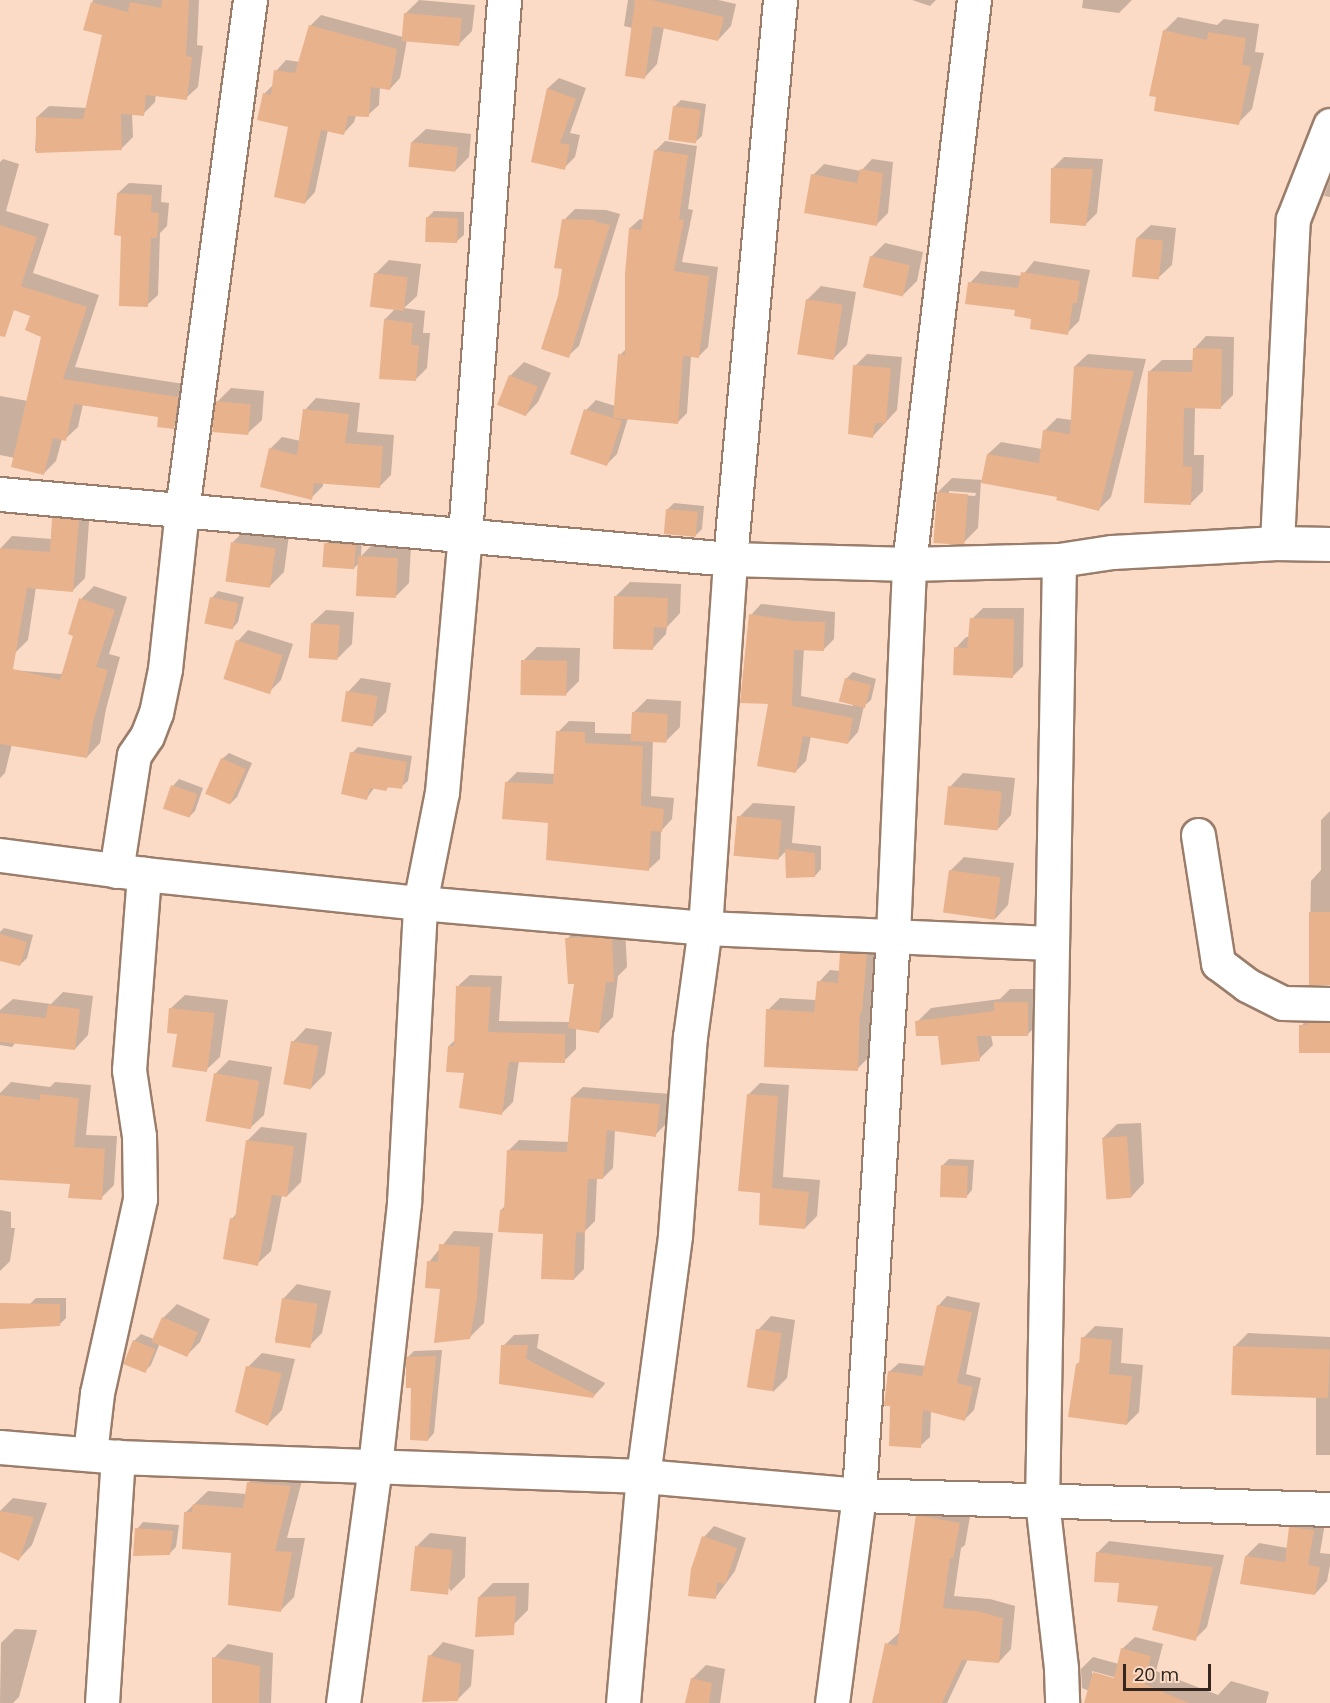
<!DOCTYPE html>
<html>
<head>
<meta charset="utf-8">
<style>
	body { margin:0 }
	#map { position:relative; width:1330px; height:1703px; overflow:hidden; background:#fbdbc6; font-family:Poppins,sans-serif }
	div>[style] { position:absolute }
	.shadow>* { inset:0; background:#0003 }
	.building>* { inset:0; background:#e8b28d; transform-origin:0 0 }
	.roads { filter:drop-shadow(2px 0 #9a7d6a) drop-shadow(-2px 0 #9a7d6a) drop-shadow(0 2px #9a7d6a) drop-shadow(0 -2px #9a7d6a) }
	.minor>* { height:33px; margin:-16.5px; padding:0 16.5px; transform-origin:16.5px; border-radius:16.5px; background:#fff }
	span { translate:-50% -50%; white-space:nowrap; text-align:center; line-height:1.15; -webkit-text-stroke:6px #fbdbc6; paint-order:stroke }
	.scale { position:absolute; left:1123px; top:1664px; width:88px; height:27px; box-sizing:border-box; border:3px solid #33271f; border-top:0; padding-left:8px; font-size:18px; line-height:21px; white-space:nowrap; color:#33271f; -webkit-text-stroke:4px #fbdbc6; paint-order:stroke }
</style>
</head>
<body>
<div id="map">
	<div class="shadow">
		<i style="clip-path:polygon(93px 0,199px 0,197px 45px,203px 46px,198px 87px,186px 98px,156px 94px,155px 102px,143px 114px,132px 113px,133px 137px,121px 149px,35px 151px,37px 117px,49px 106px,87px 108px,103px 34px,85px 29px)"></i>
		<i style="clip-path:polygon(419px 0,475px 5px,472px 31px,458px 45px,407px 40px,400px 78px,390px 89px,380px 87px,379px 105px,368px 115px,356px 115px,354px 122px,344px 133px,328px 130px,315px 192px,305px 203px,290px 126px,264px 94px,274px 84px,276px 71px,286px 60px,300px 62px,310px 26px,321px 15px,403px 37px,405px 14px)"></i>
		<i style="clip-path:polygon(628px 0,718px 0,736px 4px,731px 26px,718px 40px,664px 27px,657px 64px,644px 78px,632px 28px,624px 26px)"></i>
		<i style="clip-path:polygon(912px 0,936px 0,930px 6px)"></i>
		<i style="clip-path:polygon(1083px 0,1132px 0,1119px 13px,1082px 8px)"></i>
		<i style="clip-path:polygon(1178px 17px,1217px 25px,1224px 19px,1259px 24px,1255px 52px,1264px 53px,1252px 109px,1238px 123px,1164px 31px)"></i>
		<i style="clip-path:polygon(559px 78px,586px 88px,570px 133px,580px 135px,575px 157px,564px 168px,532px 161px,548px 88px)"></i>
		<i style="clip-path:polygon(681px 100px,706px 104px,702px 136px,695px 142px,674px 107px)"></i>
		<i style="clip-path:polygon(426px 129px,471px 134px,469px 157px,455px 171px,412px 142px)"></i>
		<i style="clip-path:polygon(665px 141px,697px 146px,688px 209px,693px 210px,682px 262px,718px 267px,708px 347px,698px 357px,691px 356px,687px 413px,677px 423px,628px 418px,617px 454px,607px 464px,572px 453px,586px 410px,596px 400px,615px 406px,620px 355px,627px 348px,630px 228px,640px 219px,644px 220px,655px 151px)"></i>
		<i style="clip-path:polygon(1064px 157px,1103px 159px,1097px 213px,1085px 225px,1053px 168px)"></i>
		<i style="clip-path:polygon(3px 159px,19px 164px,6px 211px,49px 224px,33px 273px,99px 295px,75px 367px,190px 385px,186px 414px,173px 427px,160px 416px,83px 404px,78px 427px,65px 439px,62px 439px,56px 461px,44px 473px,15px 458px,0 455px,0 396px,28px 401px,43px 336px,32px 315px,0 303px,0 162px)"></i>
		<i style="clip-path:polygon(872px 159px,893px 162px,888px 213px,877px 224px,813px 175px,824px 164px,861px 171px)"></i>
		<i style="clip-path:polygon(1330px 180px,1330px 197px,1324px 196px)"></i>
		<i style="clip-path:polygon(129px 183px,162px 185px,161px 202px,169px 203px,167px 226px,160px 233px,158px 295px,147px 305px,123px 234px,118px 193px)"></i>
		<i style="clip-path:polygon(575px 209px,606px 210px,620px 214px,579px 346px,568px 356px,559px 296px,564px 267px,564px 220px)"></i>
		<i style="clip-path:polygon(434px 211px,464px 212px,464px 235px,457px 241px,427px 218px)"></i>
		<i style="clip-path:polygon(1151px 225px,1176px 228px,1172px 265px,1158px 278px,1137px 238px)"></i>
		<i style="clip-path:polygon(885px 243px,923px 252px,917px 281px,903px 295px,871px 257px)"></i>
		<i style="clip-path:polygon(389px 260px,421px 264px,417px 296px,404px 308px,425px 311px,423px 333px,430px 333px,427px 368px,415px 380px,385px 319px,396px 308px,375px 274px)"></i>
		<i style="clip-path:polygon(1034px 261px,1090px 270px,1079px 321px,1067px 333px,1033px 318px,970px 283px,981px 271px,1022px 276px)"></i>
		<i style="clip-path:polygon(821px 286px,856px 292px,847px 345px,833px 359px,807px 300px)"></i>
		<i style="clip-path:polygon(1206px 336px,1234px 337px,1233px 395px,1221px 407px,1195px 407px,1194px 455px,1204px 455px,1203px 491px,1191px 503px,1149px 372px,1162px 360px,1194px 360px,1194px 349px)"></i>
		<i style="clip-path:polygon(867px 354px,902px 357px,897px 410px,873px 436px,855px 366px)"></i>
		<i style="clip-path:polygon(evenodd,1088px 354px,1146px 359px,1111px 497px,1099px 509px,1059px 496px,981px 481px,978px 528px,964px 542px,938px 492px,952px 478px,983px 480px,988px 454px,1001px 442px,1042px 449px,1044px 431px,1057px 418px,1072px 420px,1075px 366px,1088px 354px,949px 491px,976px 493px,975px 496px,949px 494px,949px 491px)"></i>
		<i style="clip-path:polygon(524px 362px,551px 373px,538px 402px,525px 416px,510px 376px)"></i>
		<i style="clip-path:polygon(231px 388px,264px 391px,262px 420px,248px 433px,217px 402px)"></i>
		<i style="clip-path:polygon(316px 398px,360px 403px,357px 432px,394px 435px,391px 475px,379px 487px,323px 482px,323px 486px,311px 498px,270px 449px,282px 437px,301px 441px,305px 410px)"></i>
		<i style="clip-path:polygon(674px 503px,704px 506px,702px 529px,696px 535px,667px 510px)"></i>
		<i style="clip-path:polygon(66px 506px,90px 508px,85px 578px,73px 590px,36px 587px,28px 640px,15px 653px,0 650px,0 549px,12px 536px,52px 539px,54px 519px)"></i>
		<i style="clip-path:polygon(246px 529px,289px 535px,284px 572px,270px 586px,232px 543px)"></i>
		<i style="clip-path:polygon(332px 537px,362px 539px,361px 556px,374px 543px,411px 545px,409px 583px,395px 597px,359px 563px,354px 568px,326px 544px)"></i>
		<i style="clip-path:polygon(630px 582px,681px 584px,680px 613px,667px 627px,666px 634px,653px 648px,616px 596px)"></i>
		<i style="clip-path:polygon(94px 586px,127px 597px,109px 654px,120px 657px,106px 709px,100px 743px,87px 757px,12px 744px,5px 773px,0 778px,0 669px,61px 674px,64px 670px,74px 635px,81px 599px)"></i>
		<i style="clip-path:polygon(218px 591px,244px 597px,238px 622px,232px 629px,212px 598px)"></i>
		<i style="clip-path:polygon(761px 604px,835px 612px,834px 639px,824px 649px,804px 648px,801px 696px,853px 706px,846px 679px,853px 672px,876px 679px,871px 700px,864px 706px,858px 732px,848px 743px,811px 736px,806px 761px,796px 771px,770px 703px,751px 615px)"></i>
		<i style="clip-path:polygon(983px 608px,1024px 608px,1023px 666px,1012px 677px,956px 648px,966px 637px,970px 637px,972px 619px)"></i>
		<i style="clip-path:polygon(326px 610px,354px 612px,352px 644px,338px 658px,312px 623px)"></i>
		<i style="clip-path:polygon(248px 630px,293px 644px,281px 680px,270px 691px,238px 641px)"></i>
		<i style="clip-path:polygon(537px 647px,580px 648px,579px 681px,565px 695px,523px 661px)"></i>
		<i style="clip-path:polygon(361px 678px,391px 683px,386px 712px,372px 726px,348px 692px)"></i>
		<i style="clip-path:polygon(647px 699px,681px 701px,680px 727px,666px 741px,653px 740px,651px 796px,674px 798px,672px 819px,661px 831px,660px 859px,649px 869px,550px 822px,506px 783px,517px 772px,556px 774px,558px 732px,569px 721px,595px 722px,595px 733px,633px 734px,633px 713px)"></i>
		<i style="clip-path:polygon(358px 747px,412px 756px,408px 781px,401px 787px,374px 788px,367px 798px,352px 753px)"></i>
		<i style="clip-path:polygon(229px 753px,252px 763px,237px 797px,230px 804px,222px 759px)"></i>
		<i style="clip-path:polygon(963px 773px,1015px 778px,1011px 815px,998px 829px,950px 787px)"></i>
		<i style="clip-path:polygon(179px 779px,203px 788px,195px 811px,189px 817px,173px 786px)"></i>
		<i style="clip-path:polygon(753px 803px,795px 806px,792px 843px,821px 846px,821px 869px,815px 876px,787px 850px,778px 859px,739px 817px)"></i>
		<i style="clip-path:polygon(1330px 811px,1330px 985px,1309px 983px,1311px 881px,1321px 870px,1321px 820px)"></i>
		<i style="clip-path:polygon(964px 857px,1014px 863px,1008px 905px,995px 919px,950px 871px)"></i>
		<i style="clip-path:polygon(581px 925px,625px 926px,627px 967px,618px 976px,613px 1017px,599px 1031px,576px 1028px,576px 1049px,564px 1061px,519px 1060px,513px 1102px,502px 1113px,466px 1072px,449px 1046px,456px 1039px,458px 986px,470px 975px,502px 976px,499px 1021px,570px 1022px,575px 982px,567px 939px)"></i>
		<i style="clip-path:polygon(4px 928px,33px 935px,27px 958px,20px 965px,0 959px,0 932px)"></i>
		<i style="clip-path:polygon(853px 941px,879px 943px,871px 1001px,869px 1057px,857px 1069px,768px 1010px,780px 998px,816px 1000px,819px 982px,830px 970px,840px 971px,841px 953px)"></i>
		<i style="clip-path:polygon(1010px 989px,1041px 989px,1041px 1021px,1027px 1035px,991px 1035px,993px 1045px,979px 1059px,917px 1022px,931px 1008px,1000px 999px)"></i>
		<i style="clip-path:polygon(63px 992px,93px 996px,88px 1035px,75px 1049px,16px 1042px,12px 1047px,0 1045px,0 1010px,13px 999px,51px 1004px)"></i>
		<i style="clip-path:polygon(185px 995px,228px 1000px,220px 1057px,206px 1070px,171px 1008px)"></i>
		<i style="clip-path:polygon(1330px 1006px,1330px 1051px,1301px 1026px,1318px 1009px)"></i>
		<i style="clip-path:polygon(306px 1028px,332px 1032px,325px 1074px,311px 1088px,293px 1042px)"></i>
		<i style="clip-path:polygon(229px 1060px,272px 1067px,264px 1115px,250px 1128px,207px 1120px,216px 1073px)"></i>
		<i style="clip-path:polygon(11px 1082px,50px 1087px,55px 1082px,91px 1085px,86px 1135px,117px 1136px,114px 1185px,101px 1198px,71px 1183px,0 1178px,0 1093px)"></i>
		<i style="clip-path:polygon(760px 1083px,789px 1085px,783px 1177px,820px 1180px,817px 1216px,805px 1228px,762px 1191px,748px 1095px)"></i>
		<i style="clip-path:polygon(583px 1087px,670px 1094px,665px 1125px,655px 1135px,615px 1130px,613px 1168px,603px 1178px,597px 1178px,595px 1221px,585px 1231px,584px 1269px,574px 1279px,545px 1232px,501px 1210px,506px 1205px,509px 1150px,519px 1140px,570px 1142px,572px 1097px)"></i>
		<i style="clip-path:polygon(1141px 1123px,1144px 1183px,1131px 1197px,1103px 1138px,1117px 1124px)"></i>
		<i style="clip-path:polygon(261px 1127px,307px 1133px,301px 1182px,287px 1196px,282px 1195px,271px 1251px,257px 1264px,232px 1219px,237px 1213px,247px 1141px)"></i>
		<i style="clip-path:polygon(949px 1159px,974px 1160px,972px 1190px,966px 1197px,943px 1165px)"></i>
		<i style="clip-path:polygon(0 1210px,11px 1212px,11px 1228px,15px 1228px,10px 1261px,0 1271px)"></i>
		<i style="clip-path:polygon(454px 1231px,493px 1233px,484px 1323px,470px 1337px,429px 1262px)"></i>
		<i style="clip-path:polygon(297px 1284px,331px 1291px,322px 1333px,308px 1347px,275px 1340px,284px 1298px)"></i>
		<i style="clip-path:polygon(947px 1296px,980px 1303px,966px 1374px,981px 1378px,974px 1410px,965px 1419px,931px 1411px,930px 1437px,920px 1446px,892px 1405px,889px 1372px,899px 1363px,926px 1366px,938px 1306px)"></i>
		<i style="clip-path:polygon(36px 1298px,66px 1298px,66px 1318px,60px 1324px,30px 1304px)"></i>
		<i style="clip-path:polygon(177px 1304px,210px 1319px,200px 1342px,186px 1356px,160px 1343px,151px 1365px,145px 1371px,125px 1363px,135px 1340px,141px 1334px,156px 1340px,163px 1318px)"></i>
		<i style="clip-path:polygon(771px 1316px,795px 1320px,787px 1378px,773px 1392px,758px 1330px)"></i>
		<i style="clip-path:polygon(1095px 1326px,1123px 1328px,1121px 1363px,1143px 1365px,1139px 1412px,1127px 1424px,1077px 1364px,1081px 1361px,1083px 1338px)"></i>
		<i style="clip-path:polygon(1248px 1333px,1330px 1337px,1330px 1455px,1316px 1455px,1316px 1397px,1235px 1346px)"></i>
		<i style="clip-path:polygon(539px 1334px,537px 1348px,605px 1383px,604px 1385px,593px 1397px,503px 1346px,514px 1335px)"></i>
		<i style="clip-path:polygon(442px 1350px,434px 1433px,428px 1440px,407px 1358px,414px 1351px)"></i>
		<i style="clip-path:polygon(262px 1353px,295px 1359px,282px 1410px,268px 1424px,248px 1367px)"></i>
		<i style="clip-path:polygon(262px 1469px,304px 1473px,287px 1538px,305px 1538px,294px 1597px,280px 1611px,233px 1552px,186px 1512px,208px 1491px,246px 1494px,248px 1483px)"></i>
		<i style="clip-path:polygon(13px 1498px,47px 1503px,32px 1545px,19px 1559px,0 1550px,0 1511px)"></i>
		<i style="clip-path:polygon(930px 1504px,971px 1511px,965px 1545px,961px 1548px,954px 1596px,990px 1599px,1015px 1606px,1011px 1649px,999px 1662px,968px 1659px,947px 1703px,873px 1703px,887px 1644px,900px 1632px,917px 1516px)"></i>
		<i style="clip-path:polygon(1304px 1514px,1326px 1517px,1320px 1553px,1330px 1554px,1330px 1565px,1327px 1581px,1315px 1594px,1246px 1556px,1259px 1543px,1288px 1548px,1291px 1527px)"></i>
		<i style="clip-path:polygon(143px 1522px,179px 1525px,176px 1547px,169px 1554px,137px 1529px)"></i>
		<i style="clip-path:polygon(714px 1526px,746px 1538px,735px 1571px,715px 1598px,704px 1537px)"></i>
		<i style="clip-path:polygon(430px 1533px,466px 1537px,465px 1577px,451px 1591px,416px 1547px)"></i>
		<i style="clip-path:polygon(1109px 1541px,1224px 1555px,1207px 1627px,1195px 1639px,1159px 1605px,1121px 1582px,1097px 1553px)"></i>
		<i style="clip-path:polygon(493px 1583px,529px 1583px,528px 1610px,504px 1634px,479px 1597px)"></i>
		<i style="clip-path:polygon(15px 1629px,37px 1630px,19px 1697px,13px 1703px,0 1703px,1px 1643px)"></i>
		<i style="clip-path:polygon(evenodd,1135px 1637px,1163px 1644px,1156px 1671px,1218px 1695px,1231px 1681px,1269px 1692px,1266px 1703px,1119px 1703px,1082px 1688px,1081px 1669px,1093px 1657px,1119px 1664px,1122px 1649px,1135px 1637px,1092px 1671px,1121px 1679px,1120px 1682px,1092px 1674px,1092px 1671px)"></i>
		<i style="clip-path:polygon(443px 1642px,474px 1650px,471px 1686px,457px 1700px,430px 1656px)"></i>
		<i style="clip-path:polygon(228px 1644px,273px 1653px,271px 1703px,213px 1703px,214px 1658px)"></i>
		<i style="clip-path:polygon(706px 1665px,725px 1669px,720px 1703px,687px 1703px,692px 1679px)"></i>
	</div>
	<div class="building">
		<i style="clip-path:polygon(162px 0,189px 0,186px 56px,192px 57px,187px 100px,146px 95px,144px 116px,121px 114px,122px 150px,36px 153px,36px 117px,83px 119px,102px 35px,83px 30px,91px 2px,128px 12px,130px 2px,161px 8px)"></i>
		<i style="clip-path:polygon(635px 0,652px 0,724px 17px,718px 41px,653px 26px,645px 79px,625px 76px)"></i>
		<i style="left:404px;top:13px;width:58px;height:28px;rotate:5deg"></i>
		<i style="clip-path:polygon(309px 25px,397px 49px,390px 90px,371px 87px,369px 117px,348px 116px,344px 135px,321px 130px,305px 204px,274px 197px,288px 127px,257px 120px,263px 93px,271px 95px,274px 70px,295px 73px)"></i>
		<i style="clip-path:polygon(1163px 30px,1207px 40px,1208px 32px,1246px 38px,1242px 65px,1251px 66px,1239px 125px,1154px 111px,1156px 97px,1149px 96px)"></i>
		<i style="clip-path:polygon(547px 88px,576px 99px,560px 143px,570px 145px,565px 170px,531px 162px)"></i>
		<i style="left:673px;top:106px;width:28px;height:34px;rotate:8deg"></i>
		<i style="left:411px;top:142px;width:47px;height:25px;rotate:6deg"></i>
		<i style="clip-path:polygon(654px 150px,688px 155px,679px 219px,684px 220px,674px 271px,709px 276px,699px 358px,683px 356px,678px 424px,613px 418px,622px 421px,607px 466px,570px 454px,584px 409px,613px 418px,618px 354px,625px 355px,625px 274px,629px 228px,641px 230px)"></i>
		<i style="clip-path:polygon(1051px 168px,1093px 169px,1086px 226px,1050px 223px)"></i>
		<i style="clip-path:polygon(860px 169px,883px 173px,877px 226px,804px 213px,811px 174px,857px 183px)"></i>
		<i style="clip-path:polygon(117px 193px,152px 195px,151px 212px,159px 213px,157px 238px,151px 238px,148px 307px,119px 306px,121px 236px,114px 235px)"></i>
		<i style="left:426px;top:217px;width:32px;height:25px;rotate:2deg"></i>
		<i style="clip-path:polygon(562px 219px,596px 220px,596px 222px,610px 225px,569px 358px,541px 349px,558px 296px,562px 269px,554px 268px)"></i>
		<i style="clip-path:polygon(0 225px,37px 237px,21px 286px,87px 307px,63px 379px,178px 397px,174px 429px,157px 427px,158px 417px,74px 404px,66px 441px,53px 438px,44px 475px,11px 467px,41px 337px,25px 330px,30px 316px,14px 310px,5px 337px,0 336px)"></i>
		<i style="left:1136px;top:238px;width:27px;height:39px;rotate:6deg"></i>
		<i style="left:870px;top:256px;width:41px;height:32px;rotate:13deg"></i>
		<i style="clip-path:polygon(1021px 272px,1080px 281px,1077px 303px,1073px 303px,1068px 335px,1030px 329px,1031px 319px,1014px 316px,1015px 310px,965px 304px,968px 282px,1018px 288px)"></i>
		<i style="left:374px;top:273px;width:34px;height:34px;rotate:7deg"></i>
		<i style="left:806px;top:299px;width:37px;height:56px;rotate:9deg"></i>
		<i style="clip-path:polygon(384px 319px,413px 323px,411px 345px,419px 345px,416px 381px,379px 379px)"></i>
		<i style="clip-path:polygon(1193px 348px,1222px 349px,1221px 409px,1184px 408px,1183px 466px,1192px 467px,1191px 505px,1144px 503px,1148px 371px,1192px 372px)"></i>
		<i style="clip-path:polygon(853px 365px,891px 368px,886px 423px,875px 423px,873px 438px,848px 434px)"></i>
		<i style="clip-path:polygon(1074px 366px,1134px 371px,1099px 511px,1056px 500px,1057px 497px,981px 483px,987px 454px,1039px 463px,1043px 430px,1070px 434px)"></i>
		<i style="left:509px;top:375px;width:31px;height:32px;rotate:22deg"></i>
		<i style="left:215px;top:401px;width:36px;height:31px;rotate:5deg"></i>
		<i style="clip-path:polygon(303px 409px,349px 414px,345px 443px,383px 446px,380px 488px,314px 483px,312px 500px,260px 487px,269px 448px,297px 455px)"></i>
		<i style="left:937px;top:492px;width:31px;height:51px;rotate:4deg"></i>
		<i style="left:666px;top:509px;width:32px;height:25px;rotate:5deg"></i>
		<i style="clip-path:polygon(52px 518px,79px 520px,73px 592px,27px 588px,13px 669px,60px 680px,73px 636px,68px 634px,79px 598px,115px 610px,96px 667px,108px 670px,93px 723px,87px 758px,0 744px,0 548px,50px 552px)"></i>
		<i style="left:231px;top:542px;width:45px;height:40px;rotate:8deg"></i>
		<i style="left:324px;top:543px;width:32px;height:24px;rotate:4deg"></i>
		<i style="left:358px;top:556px;width:40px;height:40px;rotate:3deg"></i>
		<i style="clip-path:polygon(614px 596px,668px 598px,667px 628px,654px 627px,653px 650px,613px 649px)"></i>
		<i style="left:210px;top:597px;width:29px;height:27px;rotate:12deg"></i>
		<i style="clip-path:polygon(749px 614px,794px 621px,825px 622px,824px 651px,794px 650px,792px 706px,853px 718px,848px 744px,803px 736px,796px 773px,757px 766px,768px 704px,740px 703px)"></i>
		<i style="clip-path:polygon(970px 618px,1014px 619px,1013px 678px,953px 675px,954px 647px,967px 648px)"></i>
		<i style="left:311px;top:623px;width:29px;height:35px;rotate:4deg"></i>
		<i style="left:236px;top:640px;width:49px;height:41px;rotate:18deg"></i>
		<i style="left:521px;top:660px;width:46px;height:35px;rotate:1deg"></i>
		<i style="left:845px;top:678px;width:27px;height:24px;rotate:15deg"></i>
		<i style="left:346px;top:691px;width:32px;height:31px;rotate:9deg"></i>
		<i style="left:632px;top:712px;width:36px;height:29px;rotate:3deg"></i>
		<i style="clip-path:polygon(556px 731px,585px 732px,585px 743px,643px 746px,641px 806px,664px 809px,662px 832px,651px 831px,649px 871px,546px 860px,548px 823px,502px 819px,505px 782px,553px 784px)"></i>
		<i style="clip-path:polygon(350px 752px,407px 762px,402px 789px,388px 787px,386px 791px,370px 788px,367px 800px,341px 794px)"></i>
		<i style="left:221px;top:758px;width:27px;height:39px;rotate:24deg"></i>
		<i style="left:171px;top:785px;width:28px;height:25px;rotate:19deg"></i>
		<i style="left:948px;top:786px;width:54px;height:39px;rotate:6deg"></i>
		<i style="left:737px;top:816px;width:45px;height:40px;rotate:5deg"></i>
		<i style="clip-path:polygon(785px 849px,815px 853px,815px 877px,786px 878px)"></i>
		<i style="left:949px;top:870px;width:52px;height:43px;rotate:8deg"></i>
		<i style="left:1309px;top:912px;width:21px;height:73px"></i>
		<i style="clip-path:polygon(0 934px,27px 942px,20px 966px,0 961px)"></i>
		<i style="clip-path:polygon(594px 937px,612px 939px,614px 982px,606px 982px,599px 1033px,568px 1028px,574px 984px,568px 984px,565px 938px)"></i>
		<i style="clip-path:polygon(840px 953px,867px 954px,862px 1012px,860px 1012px,858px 1071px,764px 1067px,766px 1009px,814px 1012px,817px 981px,838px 983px)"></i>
		<i style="clip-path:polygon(456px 986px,491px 987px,488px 1032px,565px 1034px,565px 1063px,509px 1062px,502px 1115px,459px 1108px,464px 1073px,446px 1072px,448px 1046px,454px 1046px)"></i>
		<i style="clip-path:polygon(994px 1002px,1028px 1002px,1028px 1036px,977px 1036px,980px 1061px,941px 1065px,938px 1036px,916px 1036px,915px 1021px,994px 1011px)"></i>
		<i style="clip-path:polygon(48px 1005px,80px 1009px,75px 1050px,0 1042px,0 1013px,46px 1018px)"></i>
		<i style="clip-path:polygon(169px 1008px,215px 1013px,207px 1072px,172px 1067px,177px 1034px,167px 1033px)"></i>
		<i style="clip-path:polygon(1307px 1022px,1330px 1023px,1330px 1053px,1299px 1053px,1299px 1025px,1307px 1025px)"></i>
		<i style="left:291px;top:1041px;width:28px;height:44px;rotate:10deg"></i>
		<i style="left:214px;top:1073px;width:46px;height:49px;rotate:10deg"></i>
		<i style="clip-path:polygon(40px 1094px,79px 1098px,74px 1147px,105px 1149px,102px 1200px,68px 1198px,70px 1184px,0 1180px,0 1095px,40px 1100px)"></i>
		<i style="clip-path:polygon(747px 1094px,778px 1096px,772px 1188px,809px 1192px,805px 1229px,759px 1225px,760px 1193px,738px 1191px)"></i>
		<i style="clip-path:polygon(571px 1097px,660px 1104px,656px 1137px,607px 1130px,603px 1179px,588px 1179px,585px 1233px,576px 1232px,574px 1280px,541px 1279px,543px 1234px,498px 1232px,500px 1210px,504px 1210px,507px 1150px,567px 1152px)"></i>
		<i style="left:1127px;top:1136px;width:62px;height:25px;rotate:86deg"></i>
		<i style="clip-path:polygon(246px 1140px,294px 1146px,287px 1197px,272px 1195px,258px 1266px,223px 1259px,230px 1218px,235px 1219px)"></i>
		<i style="left:941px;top:1165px;width:27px;height:32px;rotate:2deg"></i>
		<i style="clip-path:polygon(439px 1244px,480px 1247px,477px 1298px,470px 1339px,434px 1343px,440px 1289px,425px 1288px,427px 1261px,438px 1262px)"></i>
		<i style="left:282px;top:1298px;width:36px;height:45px;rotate:9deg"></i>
		<i style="clip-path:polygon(0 1303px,60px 1304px,60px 1326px,0 1329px)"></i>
		<i style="clip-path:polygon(937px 1305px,972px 1312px,957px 1383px,973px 1387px,965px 1421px,923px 1410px,921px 1448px,889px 1446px,890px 1406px,884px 1406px,888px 1371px,922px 1376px)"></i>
		<i style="left:162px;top:1317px;width:39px;height:27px;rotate:23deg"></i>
		<i style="left:756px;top:1329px;width:26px;height:59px;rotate:9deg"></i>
		<i style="clip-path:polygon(1081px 1337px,1112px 1340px,1109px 1374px,1132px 1376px,1127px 1425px,1068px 1417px,1076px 1364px,1079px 1364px)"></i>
		<i style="left:133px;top:1340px;width:24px;height:26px;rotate:22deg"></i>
		<i style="clip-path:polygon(501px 1345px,528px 1345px,526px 1359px,595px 1394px,593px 1398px,499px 1384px)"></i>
		<i style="left:1233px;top:1346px;width:97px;height:49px;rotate:2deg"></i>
		<i style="clip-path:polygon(436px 1356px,428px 1441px,410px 1440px,411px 1388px,406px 1388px,406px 1357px)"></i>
		<i style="clip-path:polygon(246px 1366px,282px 1373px,268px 1426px,235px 1412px)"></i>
		<i style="clip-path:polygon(247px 1482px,291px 1486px,275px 1551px,292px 1552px,281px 1612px,228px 1605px,231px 1553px,182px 1549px,184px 1512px,192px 1512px,193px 1504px,243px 1508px)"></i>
		<i style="clip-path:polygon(0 1511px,34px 1517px,19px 1561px,0 1552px)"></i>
		<i style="clip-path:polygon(916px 1515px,960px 1523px,953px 1559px,950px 1558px,943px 1608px,977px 1611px,1003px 1618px,999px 1663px,962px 1660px,942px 1703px,872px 1703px,885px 1643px,897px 1646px)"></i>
		<i style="clip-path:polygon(1289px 1527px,1314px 1530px,1308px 1565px,1320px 1567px,1315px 1595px,1240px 1584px,1245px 1556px,1285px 1562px)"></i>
		<i style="clip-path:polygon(135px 1528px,173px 1531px,170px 1555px,133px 1556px)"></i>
		<i style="clip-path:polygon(702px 1536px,737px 1548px,725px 1584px,717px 1582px,716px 1599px,688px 1596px,691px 1569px)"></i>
		<i style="left:415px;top:1546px;width:38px;height:45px;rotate:6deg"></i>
		<i style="clip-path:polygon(1096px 1552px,1213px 1567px,1196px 1641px,1152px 1630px,1158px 1606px,1117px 1602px,1119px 1583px,1094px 1582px)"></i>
		<i style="clip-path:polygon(516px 1596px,514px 1635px,475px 1637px,478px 1597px)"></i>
		<i style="clip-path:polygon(1121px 1648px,1151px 1656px,1144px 1684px,1189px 1703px,1084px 1703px,1093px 1672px,1114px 1678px)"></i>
		<i style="clip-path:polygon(428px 1655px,461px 1664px,458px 1701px,422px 1702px)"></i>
		<i style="clip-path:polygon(212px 1657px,260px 1666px,259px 1703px,212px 1703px)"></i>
		<i style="clip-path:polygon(691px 1678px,712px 1683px,709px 1703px,685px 1703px)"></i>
	</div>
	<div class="roads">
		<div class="minor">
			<i style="left:0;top:494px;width:733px;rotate:5.09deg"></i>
			<i style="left:730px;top:559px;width:179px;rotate:1.6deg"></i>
			<i style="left:909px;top:564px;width:150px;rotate:-1.5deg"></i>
			<i style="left:1059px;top:560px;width:54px;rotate:-8.6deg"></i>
			<i style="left:1112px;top:552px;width:165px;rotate:-3.1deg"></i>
			<i style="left:1277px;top:543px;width:53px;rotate:1.1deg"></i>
			<i style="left:1277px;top:543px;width:324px;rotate:-87.2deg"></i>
			<i style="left:1293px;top:219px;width:101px;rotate:-68.5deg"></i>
			<i style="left:1059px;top:560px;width:941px;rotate:91.03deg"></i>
			<i style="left:1042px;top:1501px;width:169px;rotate:83.5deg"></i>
			<i style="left:1061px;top:1669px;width:34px;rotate:88deg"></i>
			<i style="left:1198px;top:835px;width:130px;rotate:81.1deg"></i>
			<i style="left:1218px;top:963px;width:36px;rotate:37deg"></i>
			<i style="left:1247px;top:985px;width:40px;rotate:26.6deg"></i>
			<i style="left:1283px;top:1003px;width:47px;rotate:1.2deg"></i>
			<i style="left:0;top:855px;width:145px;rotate:7.5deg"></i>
			<i style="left:144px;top:874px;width:278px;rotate:6deg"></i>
			<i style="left:420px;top:903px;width:286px;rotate:5deg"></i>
			<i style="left:705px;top:928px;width:346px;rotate:2.5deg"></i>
			<i style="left:116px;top:871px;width:117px;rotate:-81.2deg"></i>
			<i style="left:134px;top:755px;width:23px;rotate:-56deg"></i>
			<i style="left:147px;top:736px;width:25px;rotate:-69deg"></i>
			<i style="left:156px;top:713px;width:45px;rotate:-78.4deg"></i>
			<i style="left:165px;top:669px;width:160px;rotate:-83.9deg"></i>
			<i style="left:182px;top:510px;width:515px;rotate:-82.41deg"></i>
			<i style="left:0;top:1447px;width:118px;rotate:4.8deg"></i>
			<i style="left:118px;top:1457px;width:525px;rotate:2.07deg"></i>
			<i style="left:643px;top:1476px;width:217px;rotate:5deg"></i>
			<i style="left:859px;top:1495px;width:471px;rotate:1.7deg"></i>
			<i style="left:90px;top:1453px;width:60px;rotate:-83.3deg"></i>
			<i style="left:97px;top:1393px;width:199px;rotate:-77.5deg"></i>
			<i style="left:140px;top:1199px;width:63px;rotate:-90.9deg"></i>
			<i style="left:139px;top:1136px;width:67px;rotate:-98.6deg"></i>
			<i style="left:129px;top:1070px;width:197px;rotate:-85.6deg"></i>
			<i style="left:102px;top:1703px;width:247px;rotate:-86.3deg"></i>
			<i style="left:343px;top:1703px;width:239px;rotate:-82.3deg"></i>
			<i style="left:375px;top:1466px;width:265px;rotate:-83.7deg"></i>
			<i style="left:404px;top:1203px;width:300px;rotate:-86.9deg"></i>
			<i style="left:420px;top:903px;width:113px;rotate:-78.8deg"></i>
			<i style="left:442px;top:792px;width:258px;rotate:-84.9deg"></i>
			<i style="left:465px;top:535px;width:536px;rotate:-85.83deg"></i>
			<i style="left:623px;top:1703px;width:228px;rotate:-85deg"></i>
			<i style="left:643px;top:1476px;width:243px;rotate:-82.4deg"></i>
			<i style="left:675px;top:1235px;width:199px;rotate:-85.7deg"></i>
			<i style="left:690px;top:1037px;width:110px;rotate:-82.2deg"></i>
			<i style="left:705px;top:928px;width:370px;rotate:-86.1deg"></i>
			<i style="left:730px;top:559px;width:561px;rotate:-84.89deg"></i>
			<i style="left:832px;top:1703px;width:210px;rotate:-82.6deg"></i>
			<i style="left:859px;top:1495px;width:562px;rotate:-86.53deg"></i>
			<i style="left:893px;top:934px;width:370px;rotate:-87.5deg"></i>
			<i style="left:909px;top:564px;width:568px;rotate:-83.43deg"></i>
		</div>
	</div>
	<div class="scale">20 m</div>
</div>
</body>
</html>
